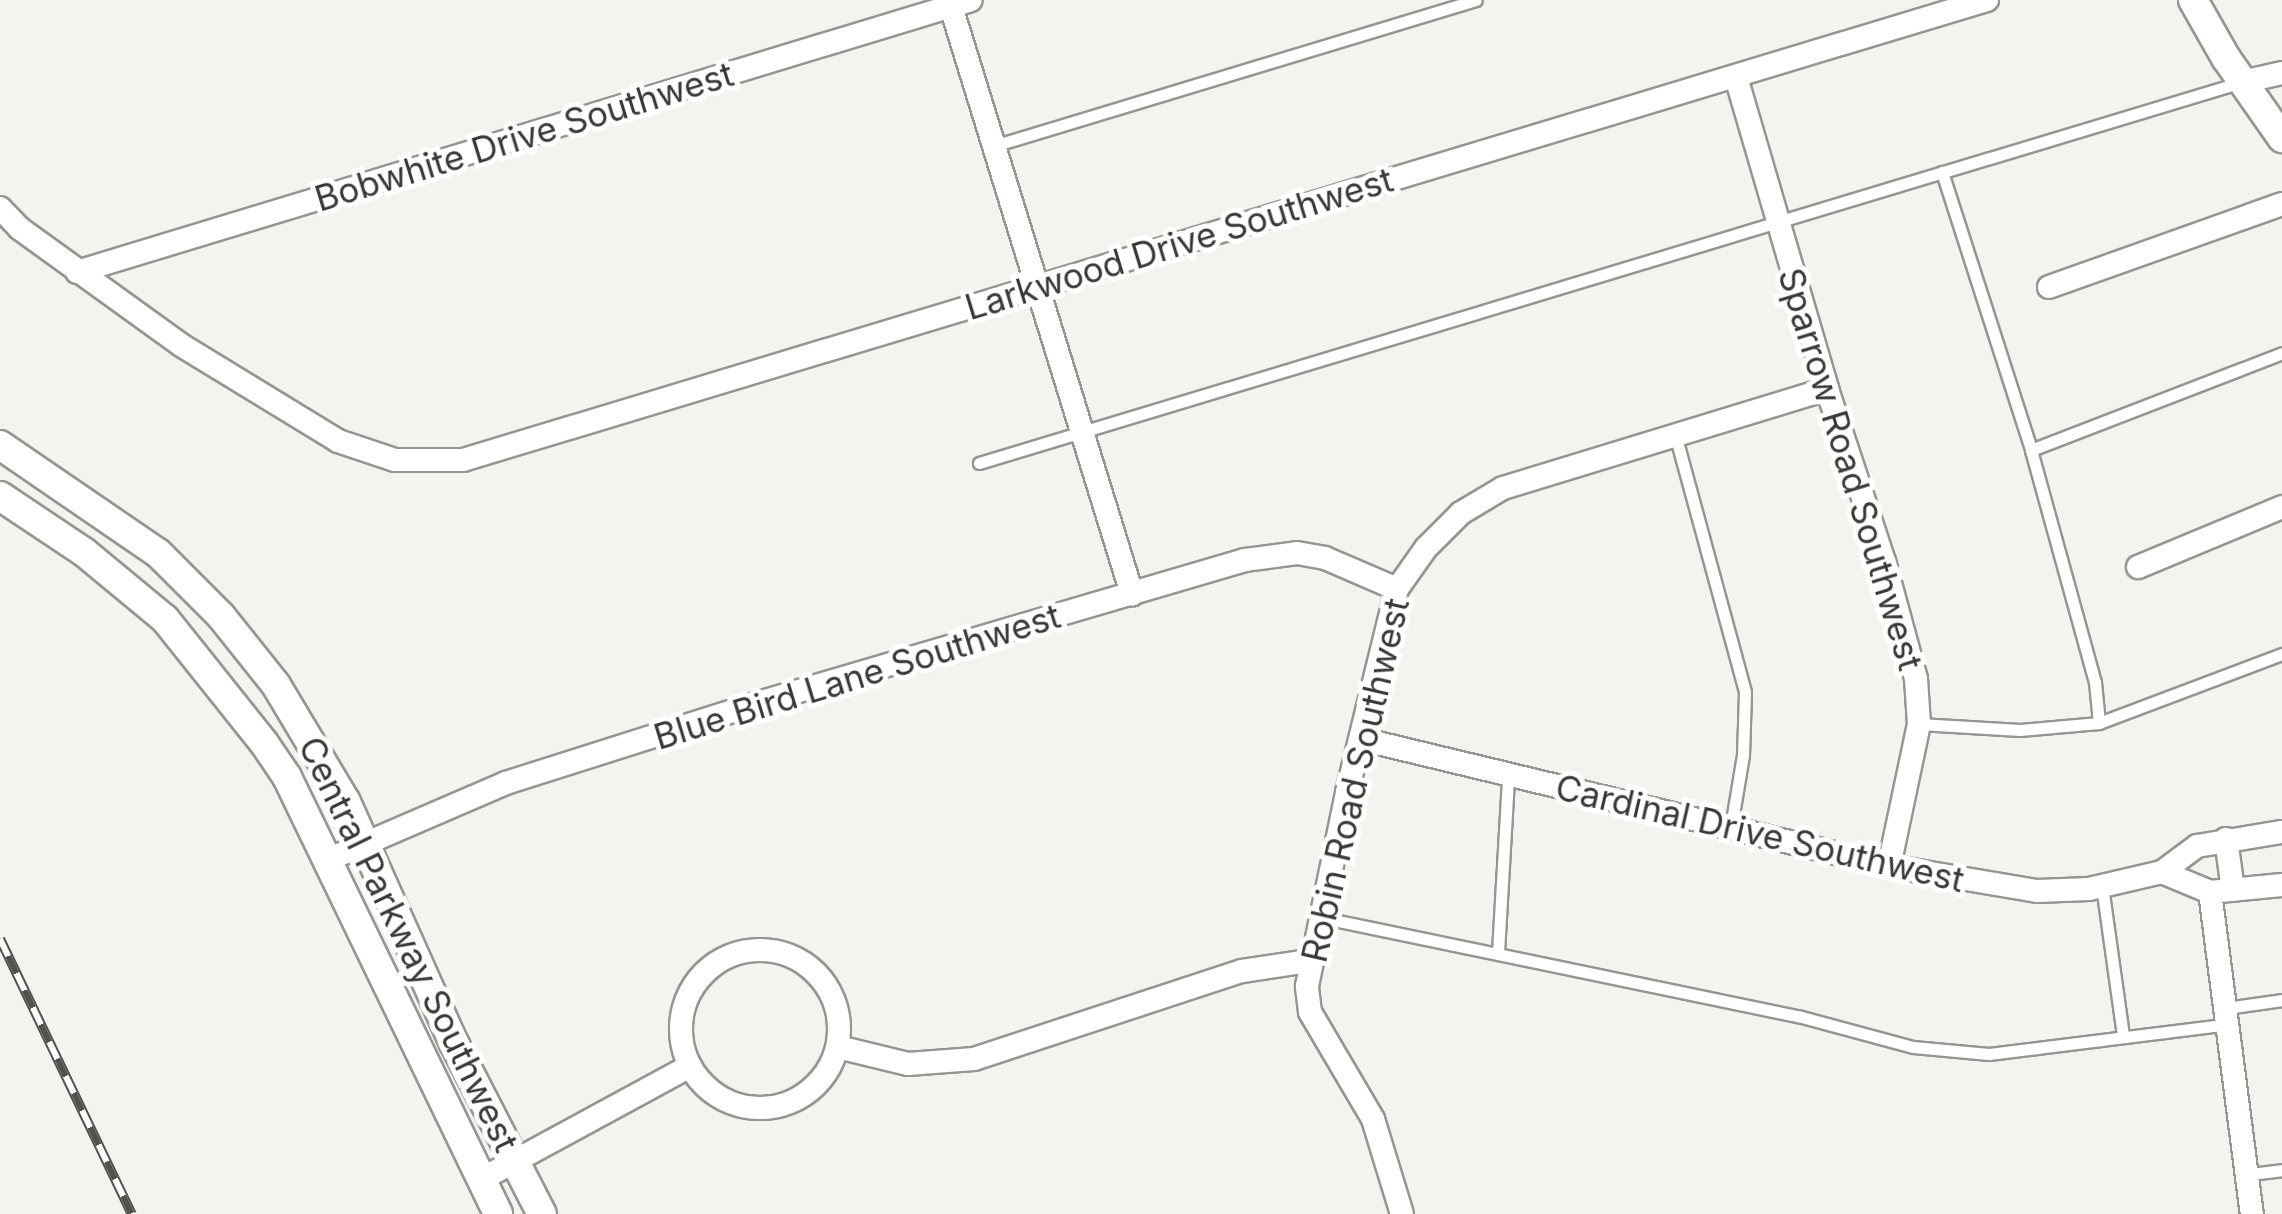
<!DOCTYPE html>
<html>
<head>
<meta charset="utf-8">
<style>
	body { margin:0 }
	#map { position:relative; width:2282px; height:1214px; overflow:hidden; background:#f5f3ef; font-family:Inter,sans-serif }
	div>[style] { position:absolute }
	.roads { filter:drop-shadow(2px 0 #969591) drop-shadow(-2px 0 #969591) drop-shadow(0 2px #969591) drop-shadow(0 -2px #969591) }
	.service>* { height:11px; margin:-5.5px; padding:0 5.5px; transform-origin:5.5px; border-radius:5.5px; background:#fff }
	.minor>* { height:22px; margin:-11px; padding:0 11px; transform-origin:11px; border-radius:11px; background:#fff }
	.minor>.ring { margin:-11px; padding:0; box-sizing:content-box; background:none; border:22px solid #fff; border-radius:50% }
	.tertiary>* { height:28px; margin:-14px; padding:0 14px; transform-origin:14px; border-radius:14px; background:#fff }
	.rail>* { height:10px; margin-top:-5px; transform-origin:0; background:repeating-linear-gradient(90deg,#fff 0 19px,#52514f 0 38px); box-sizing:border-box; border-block:2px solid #52514f }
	span { translate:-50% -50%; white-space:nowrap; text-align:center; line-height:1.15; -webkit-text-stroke:10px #fff; paint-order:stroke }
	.street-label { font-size:35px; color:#393836 }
</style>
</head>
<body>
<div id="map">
	<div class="roads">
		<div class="service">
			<i style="left:997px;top:145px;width:500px;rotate:-16.84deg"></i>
			<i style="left:1942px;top:172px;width:292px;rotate:72.2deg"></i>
			<i style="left:2031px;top:450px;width:241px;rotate:74.6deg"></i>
			<i style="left:2095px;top:682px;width:41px;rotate:84.4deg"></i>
			<i style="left:1675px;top:434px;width:267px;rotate:74.8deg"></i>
			<i style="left:1745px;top:692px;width:63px;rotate:91.8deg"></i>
			<i style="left:1743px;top:755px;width:73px;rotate:99.5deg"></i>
			<i style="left:2031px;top:450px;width:269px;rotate:-21.1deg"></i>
			<i style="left:979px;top:463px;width:1319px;rotate:-16.79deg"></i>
			<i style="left:1919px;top:724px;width:101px;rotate:3.4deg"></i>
			<i style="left:2020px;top:730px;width:79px;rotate:-5.1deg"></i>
			<i style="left:2099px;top:723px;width:196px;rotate:-20.7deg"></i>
			<i style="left:2102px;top:886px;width:151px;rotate:82deg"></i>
			<i style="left:1319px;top:917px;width:489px;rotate:11.7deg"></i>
			<i style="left:1798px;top:1016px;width:119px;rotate:15.1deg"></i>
			<i style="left:1913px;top:1047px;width:76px;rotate:5.3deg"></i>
			<i style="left:1989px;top:1054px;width:242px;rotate:-7.1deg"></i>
			<i style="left:1498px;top:952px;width:176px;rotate:-86.7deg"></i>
			<i style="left:2226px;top:1008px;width:57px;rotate:-8.1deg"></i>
			<i style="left:2250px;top:1174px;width:32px;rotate:-7deg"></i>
		</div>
		<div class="minor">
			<i style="left:949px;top:0;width:622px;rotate:72.88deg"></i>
			<i style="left:1736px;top:77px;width:325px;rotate:73.7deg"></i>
			<i style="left:1827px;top:389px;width:181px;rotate:71.7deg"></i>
			<i style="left:1884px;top:561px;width:122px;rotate:74.8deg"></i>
			<i style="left:1916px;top:679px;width:45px;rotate:86.2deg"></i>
			<i style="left:1919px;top:724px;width:145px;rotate:101.9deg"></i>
			<i style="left:2242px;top:82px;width:41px;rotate:-12.7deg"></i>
			<i style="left:0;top:208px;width:28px;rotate:46deg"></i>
			<i style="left:19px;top:228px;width:200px;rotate:35.8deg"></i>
			<i style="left:181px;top:345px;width:184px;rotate:31.4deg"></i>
			<i style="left:338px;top:441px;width:60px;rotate:18.4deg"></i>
			<i style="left:395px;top:460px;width:68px"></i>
			<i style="left:463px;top:460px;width:1592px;rotate:-16.8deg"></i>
			<i style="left:77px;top:272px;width:934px;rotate:-16.92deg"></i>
			<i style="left:2049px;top:287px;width:247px;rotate:-19.6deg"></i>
			<i style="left:2138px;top:567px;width:156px;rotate:-22.6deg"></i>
			<i style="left:1361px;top:739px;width:543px;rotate:13.52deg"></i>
			<i style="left:1889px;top:866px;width:150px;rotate:9.6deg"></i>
			<i style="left:2037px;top:891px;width:52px;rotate:-2.2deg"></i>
			<i style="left:2089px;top:889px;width:75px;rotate:-13.1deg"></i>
			<i style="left:2162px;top:872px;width:44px;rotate:-36.6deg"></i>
			<i style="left:2197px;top:846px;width:86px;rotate:-9.4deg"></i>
			<i style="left:2226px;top:839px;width:51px;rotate:82.2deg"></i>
			<i style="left:325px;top:861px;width:197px;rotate:-23.3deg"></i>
			<i style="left:506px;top:783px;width:264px;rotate:-17.6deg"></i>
			<i style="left:758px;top:703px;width:508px;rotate:-16.36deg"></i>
			<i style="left:1245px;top:560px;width:52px;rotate:-7.7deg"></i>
			<i style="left:1297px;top:553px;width:28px;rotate:10deg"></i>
			<i style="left:1325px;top:558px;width:78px;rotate:23.3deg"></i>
			<i style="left:2162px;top:872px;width:52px;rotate:22.6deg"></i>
			<i style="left:2210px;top:892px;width:72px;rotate:-5.6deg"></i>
			<i style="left:2210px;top:892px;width:325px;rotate:82.6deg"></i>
			<i class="ring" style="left:681px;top:950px;width:136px;height:136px"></i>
			<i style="left:838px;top:1047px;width:72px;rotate:13.7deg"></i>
			<i style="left:908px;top:1064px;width:66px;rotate:-4.3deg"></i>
			<i style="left:974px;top:1059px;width:282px;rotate:-18.2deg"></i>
			<i style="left:1242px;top:971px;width:68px;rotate:-8.5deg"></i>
			<i style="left:480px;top:1180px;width:239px;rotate:-28.5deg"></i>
			<i style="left:1402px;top:1214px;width:99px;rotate:-107deg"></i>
			<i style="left:1373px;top:1119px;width:124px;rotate:-120.5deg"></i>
			<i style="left:1310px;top:1012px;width:26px;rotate:-97deg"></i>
			<i style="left:1307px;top:986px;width:198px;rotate:-78.3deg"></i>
			<i style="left:1347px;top:792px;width:209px;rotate:-76.2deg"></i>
			<i style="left:1397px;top:589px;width:50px;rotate:-54.7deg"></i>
			<i style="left:1426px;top:548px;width:49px;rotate:-45deg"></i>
			<i style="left:1461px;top:513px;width:49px;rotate:-30.8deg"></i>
			<i style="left:1503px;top:488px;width:339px;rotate:-17deg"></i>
		</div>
		<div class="tertiary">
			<i style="left:2193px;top:0;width:67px;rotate:60.4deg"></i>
			<i style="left:2226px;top:58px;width:98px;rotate:55deg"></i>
			<i style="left:0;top:445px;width:191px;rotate:34.4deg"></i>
			<i style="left:158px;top:553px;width:89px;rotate:45deg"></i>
			<i style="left:221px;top:616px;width:88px;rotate:51.4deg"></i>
			<i style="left:276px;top:685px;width:136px;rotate:59.1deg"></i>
			<i style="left:346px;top:802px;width:264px;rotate:65.9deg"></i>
			<i style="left:454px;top:1043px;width:192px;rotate:62.8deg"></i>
			<i style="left:0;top:496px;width:101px;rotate:33.7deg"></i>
			<i style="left:84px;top:552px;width:105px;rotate:39.6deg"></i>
			<i style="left:165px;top:619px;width:159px;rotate:51.4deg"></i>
			<i style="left:264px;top:743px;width:41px;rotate:55.9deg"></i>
			<i style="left:287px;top:777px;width:485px;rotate:64.2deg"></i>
		</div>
	</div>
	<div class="rail">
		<i style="left:0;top:939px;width:305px;rotate:64.4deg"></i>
	</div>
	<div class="street-label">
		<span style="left:524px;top:136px;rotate:-17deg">Bobwhite Drive Southwest</span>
		<span style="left:1179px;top:243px;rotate:-17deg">Larkwood Drive Southwest</span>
		<span style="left:1851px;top:469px;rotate:73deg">Sparrow Road Southwest</span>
		<span style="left:857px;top:676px;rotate:-17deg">Blue Bird Lane Southwest</span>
		<span style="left:1355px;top:780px;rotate:-77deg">Robin Road Southwest</span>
		<span style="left:1760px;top:833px;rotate:13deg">Cardinal Drive Southwest</span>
		<span style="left:409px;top:944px;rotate:64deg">Central Parkway Southwest</span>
	</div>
</div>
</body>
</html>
